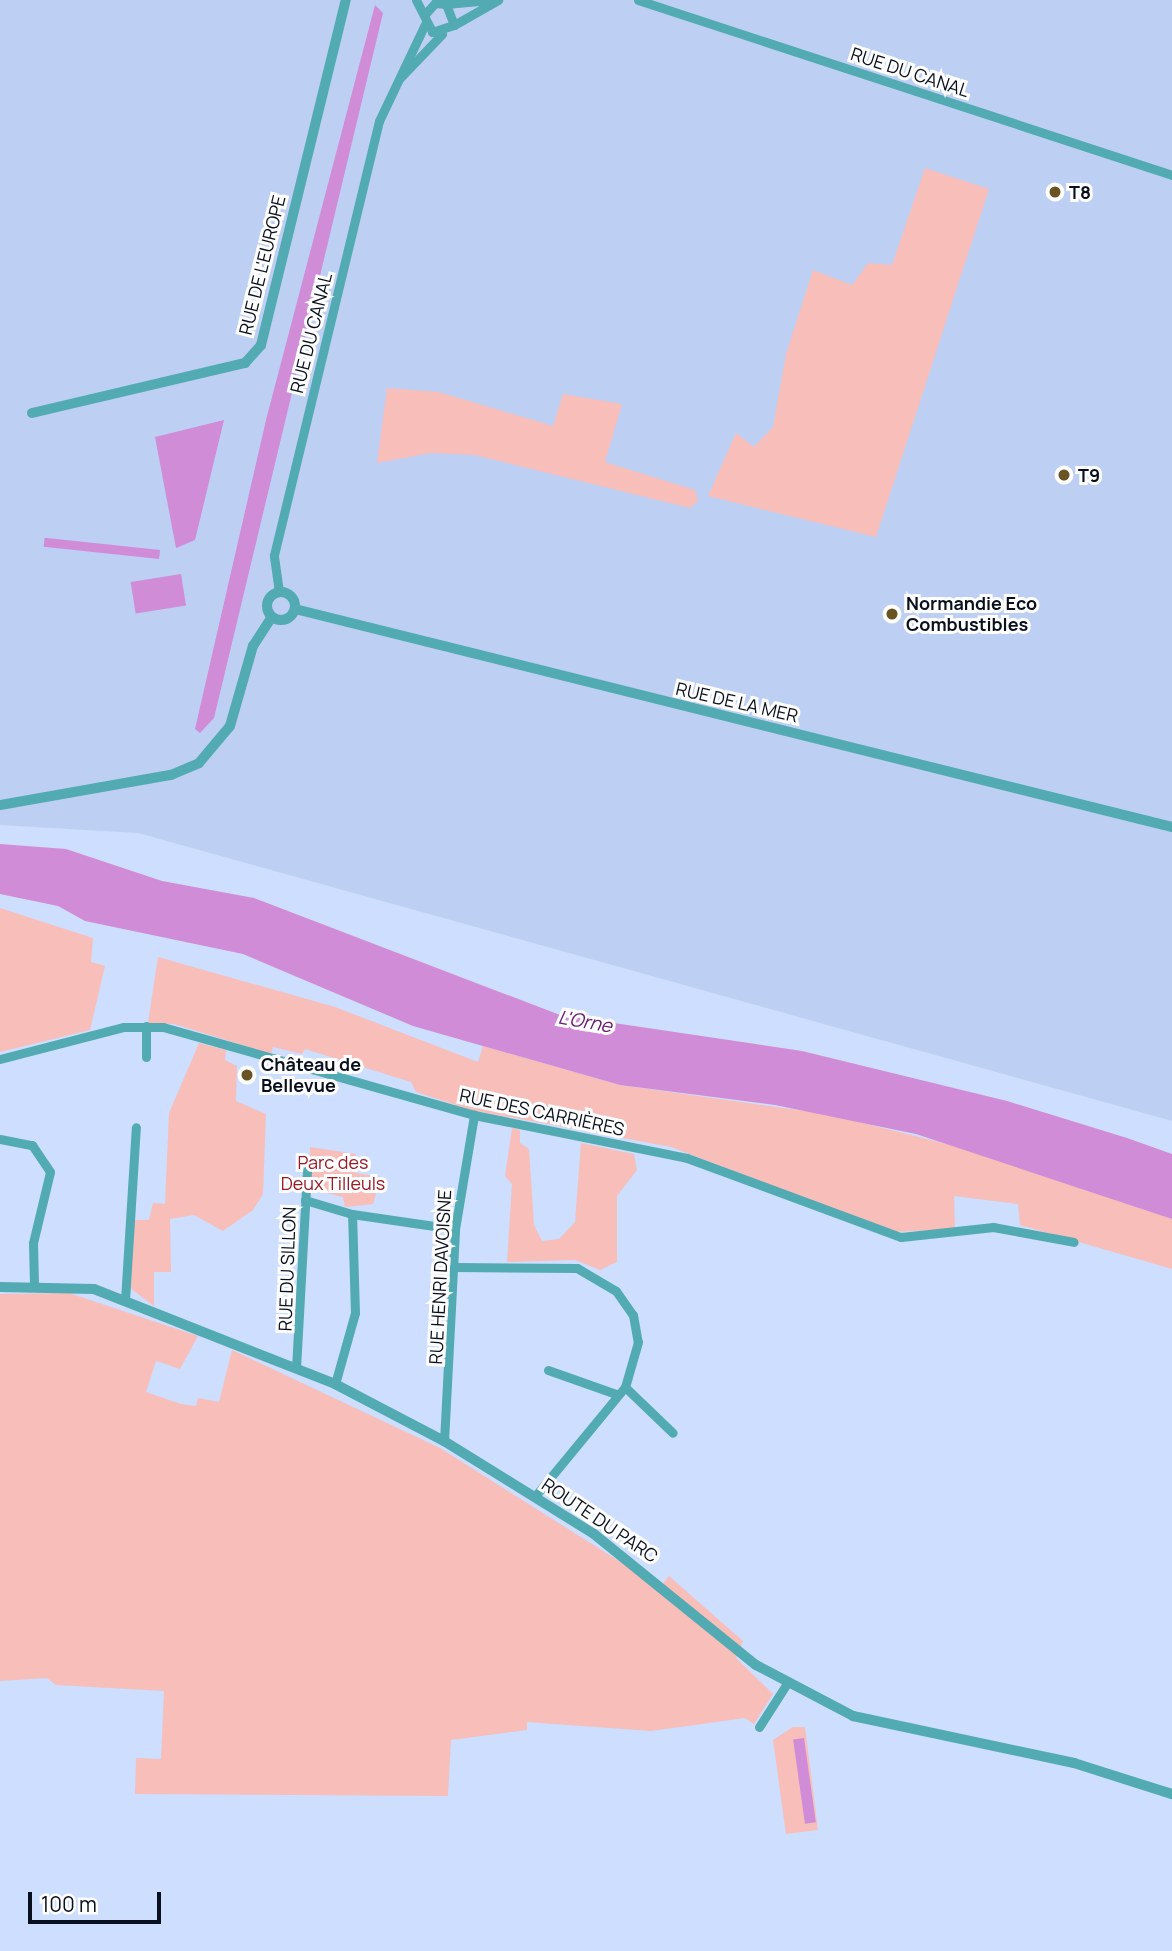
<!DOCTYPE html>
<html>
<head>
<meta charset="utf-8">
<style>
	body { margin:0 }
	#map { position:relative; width:1172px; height:1951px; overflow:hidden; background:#cddefe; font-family:Manrope,sans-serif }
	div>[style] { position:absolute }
	.built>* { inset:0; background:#bdcff3 }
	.green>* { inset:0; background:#f7beba }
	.water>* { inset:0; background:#d08cd6; transform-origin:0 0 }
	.minor>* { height:9px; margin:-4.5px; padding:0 4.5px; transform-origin:4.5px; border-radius:4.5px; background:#52aab2 }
	.tertiary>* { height:10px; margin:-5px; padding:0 5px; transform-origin:5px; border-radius:5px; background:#52aab2 }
	.tertiary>.ring { margin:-5px; padding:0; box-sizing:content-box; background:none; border:10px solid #52aab2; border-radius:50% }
	.dots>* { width:19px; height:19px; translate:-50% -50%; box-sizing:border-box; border:4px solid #fefefe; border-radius:50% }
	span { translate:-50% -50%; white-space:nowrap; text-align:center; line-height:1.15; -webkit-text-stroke:6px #fefefe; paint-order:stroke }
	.street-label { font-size:18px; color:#09101d }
	.poi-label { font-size:18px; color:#09101d; font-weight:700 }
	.left { translate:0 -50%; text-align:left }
	.park-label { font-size:18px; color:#971b24 }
	.water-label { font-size:19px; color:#6a1873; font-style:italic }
	.scale { position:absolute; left:28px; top:1892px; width:133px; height:32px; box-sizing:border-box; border:4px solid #09101d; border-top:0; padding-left:9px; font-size:21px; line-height:24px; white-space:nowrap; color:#09101d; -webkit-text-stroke:5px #fefefe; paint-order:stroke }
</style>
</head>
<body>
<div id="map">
	<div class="built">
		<i style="clip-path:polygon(0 0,1172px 0,1172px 1121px,138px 833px,0 825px)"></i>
	</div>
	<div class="green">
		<i style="clip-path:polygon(925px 168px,989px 189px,876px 537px,708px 496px,736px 433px,754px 447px,773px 427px,786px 354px,813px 270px,852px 285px,868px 263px,892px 265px)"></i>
		<i style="clip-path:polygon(387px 388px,439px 392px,553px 426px,563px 394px,622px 404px,605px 462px,695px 490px,698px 501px,690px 508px,474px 455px,431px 453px,377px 463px)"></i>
		<i style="clip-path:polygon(0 908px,93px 938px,91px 962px,105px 966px,90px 1030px,0 1052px)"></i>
		<i style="clip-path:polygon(158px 957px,335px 1007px,478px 1062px,483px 1046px,620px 1085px,827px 1114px,963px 1148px,1172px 1219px,1172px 1269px,1020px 1225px,1018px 1204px,954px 1196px,955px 1229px,893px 1232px,671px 1147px,471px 1110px,416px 1092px,411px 1082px,305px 1049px,302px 1054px,273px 1047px,271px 1054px,174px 1024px,148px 1023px)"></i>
		<i style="clip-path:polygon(199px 1043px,226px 1050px,225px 1060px,237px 1066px,236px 1101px,266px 1114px,263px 1194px,253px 1210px,223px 1231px,194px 1215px,170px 1219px,171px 1272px,154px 1272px,154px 1306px,130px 1288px,134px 1220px,149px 1220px,153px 1203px,165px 1204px,169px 1113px)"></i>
		<i style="clip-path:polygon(512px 1128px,520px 1130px,520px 1143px,529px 1149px,534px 1225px,542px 1241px,559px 1239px,575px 1222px,581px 1143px,634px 1154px,637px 1170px,617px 1196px,617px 1262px,600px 1270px,575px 1260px,507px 1262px,512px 1184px,505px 1176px)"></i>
		<i style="clip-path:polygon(310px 1147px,356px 1154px,355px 1173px,381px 1177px,373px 1204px,345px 1207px,343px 1197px,310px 1189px)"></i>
		<i style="clip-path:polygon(69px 1293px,198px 1336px,180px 1369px,156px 1361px,146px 1392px,181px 1404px,196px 1406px,198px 1398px,219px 1402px,232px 1350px,440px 1448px,660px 1587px,669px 1576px,743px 1641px,736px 1658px,773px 1694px,754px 1724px,745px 1718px,651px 1731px,527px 1722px,527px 1730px,451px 1740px,448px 1796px,135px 1794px,136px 1758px,161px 1759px,164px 1691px,56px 1685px,47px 1678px,0 1681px,0 1294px)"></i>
		<i style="clip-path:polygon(793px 1727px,805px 1727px,818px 1830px,786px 1834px,773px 1740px)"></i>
	</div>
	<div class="water">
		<i style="clip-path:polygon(375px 5px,383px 13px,214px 718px,200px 733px,195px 729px,266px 420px)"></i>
		<i style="clip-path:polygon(224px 420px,195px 540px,176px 548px,155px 437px)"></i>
		<i style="left:160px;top:550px;width:9px;height:116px;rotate:96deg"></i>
		<i style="left:181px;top:574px;width:32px;height:51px;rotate:81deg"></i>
		<i style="clip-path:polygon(0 844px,66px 849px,162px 881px,254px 898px,560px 1015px,802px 1051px,1007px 1101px,1127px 1138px,1172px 1154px,1172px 1219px,916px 1134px,775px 1105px,620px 1085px,413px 1026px,243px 954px,85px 921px,58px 906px,0 894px)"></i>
		<i style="left:804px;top:1738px;width:85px;height:11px;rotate:82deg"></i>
	</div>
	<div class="minor">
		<i style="left:416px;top:0;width:36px;rotate:63deg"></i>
		<i style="left:432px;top:32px;width:23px;rotate:-18deg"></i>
		<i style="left:454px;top:25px;width:22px;rotate:-111deg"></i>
		<i style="left:446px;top:4px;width:11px;rotate:-175deg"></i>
		<i style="left:435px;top:3px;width:15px;rotate:132deg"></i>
		<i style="left:638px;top:0;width:562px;rotate:18.14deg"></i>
		<i style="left:446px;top:4px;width:44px;rotate:-5.2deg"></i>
		<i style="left:454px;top:25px;width:51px;rotate:-29.6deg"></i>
		<i style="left:400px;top:78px;width:61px;rotate:-46.3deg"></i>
		<i style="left:279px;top:592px;width:37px;rotate:-98deg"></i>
		<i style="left:274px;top:555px;width:447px;rotate:-76.4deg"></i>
		<i style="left:379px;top:121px;width:107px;rotate:-64.6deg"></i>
		<i style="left:146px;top:1026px;width:31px;rotate:90deg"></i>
		<i style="left:0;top:1059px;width:128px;rotate:-14.5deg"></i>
		<i style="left:124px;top:1027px;width:39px"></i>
		<i style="left:163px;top:1027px;width:323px;rotate:15.8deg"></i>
		<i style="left:474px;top:1115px;width:217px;rotate:11.4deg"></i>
		<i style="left:687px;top:1158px;width:228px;rotate:20.3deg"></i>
		<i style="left:901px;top:1237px;width:93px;rotate:-6.2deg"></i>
		<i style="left:993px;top:1227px;width:82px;rotate:10.5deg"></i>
		<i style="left:0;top:1139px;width:33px;rotate:11deg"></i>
		<i style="left:32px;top:1145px;width:32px;rotate:56deg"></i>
		<i style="left:50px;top:1172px;width:73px;rotate:103.5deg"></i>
		<i style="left:33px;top:1243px;width:41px;rotate:88.6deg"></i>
		<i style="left:305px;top:1200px;width:49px;rotate:16.6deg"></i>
		<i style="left:453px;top:1267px;width:124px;rotate:0.5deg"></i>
		<i style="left:577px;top:1268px;width:45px;rotate:30.5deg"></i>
		<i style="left:616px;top:1291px;width:29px;rotate:55deg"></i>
		<i style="left:633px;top:1315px;width:27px;rotate:80deg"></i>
		<i style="left:638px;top:1342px;width:47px;rotate:106.1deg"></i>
		<i style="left:625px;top:1387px;width:141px;rotate:129.5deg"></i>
		<i style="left:125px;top:1300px;width:173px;rotate:-86.4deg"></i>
		<i style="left:296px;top:1368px;width:198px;rotate:-86.8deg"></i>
		<i style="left:548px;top:1370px;width:72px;rotate:19.4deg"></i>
		<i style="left:335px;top:1384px;width:74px;rotate:-74.3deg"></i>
		<i style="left:355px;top:1313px;width:99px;rotate:-91.7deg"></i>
		<i style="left:352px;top:1214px;width:104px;rotate:8.3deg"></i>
		<i style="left:625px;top:1387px;width:66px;rotate:43.8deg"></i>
		<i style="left:444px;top:1441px;width:212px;rotate:-87deg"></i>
		<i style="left:455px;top:1229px;width:116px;rotate:-80.5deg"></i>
		<i style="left:759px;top:1727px;width:50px;rotate:-57.3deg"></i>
	</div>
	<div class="tertiary">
		<i style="left:32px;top:413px;width:219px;rotate:-13.2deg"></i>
		<i style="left:245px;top:363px;width:24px;rotate:-48deg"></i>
		<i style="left:261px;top:345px;width:355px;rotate:-76.2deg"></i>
		<i class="ring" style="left:267px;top:592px;width:18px;height:18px"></i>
		<i style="left:295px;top:609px;width:904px;rotate:13.96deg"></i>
		<i style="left:0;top:805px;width:174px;rotate:-10deg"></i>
		<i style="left:171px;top:775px;width:30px;rotate:-23deg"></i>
		<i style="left:199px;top:763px;width:48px;rotate:-50deg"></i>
		<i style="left:230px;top:726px;width:83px;rotate:-74deg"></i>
		<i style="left:253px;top:646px;width:33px;rotate:-57deg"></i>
		<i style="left:0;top:1287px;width:94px;rotate:1.2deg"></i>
		<i style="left:94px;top:1289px;width:259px;rotate:21.5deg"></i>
		<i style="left:335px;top:1384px;width:123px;rotate:27.6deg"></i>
		<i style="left:444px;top:1441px;width:176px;rotate:31.8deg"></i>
		<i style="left:594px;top:1534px;width:208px;rotate:39deg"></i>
		<i style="left:756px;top:1665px;width:110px;rotate:27.7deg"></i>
		<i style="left:853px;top:1716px;width:226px;rotate:12deg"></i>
		<i style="left:1074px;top:1763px;width:103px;rotate:17.6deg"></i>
	</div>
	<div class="dots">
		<i style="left:1055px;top:192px;background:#695322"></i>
		<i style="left:1064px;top:475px;background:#695322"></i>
		<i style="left:892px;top:614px;background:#695322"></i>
		<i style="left:247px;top:1075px;background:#695322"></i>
	</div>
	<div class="street-label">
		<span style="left:910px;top:72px;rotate:18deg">RUE DU CANAL</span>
		<span style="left:262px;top:265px;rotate:-76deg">RUE DE L'EUROPE</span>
		<span style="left:311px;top:333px;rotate:-76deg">RUE DU CANAL</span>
		<span style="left:737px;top:702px;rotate:13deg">RUE DE LA MER</span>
		<span style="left:542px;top:1112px;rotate:12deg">RUE DES CARRIÈRES</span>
		<span style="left:287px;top:1269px;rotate:-88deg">RUE DU SILLON</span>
		<span style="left:440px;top:1277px;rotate:-87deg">RUE HENRI DAVOISNE</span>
		<span style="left:600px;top:1520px;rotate:34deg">ROUTE DU PARC</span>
	</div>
	<div class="poi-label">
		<span class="left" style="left:1069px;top:192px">T8</span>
		<span class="left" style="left:1078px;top:475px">T9</span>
		<span class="left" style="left:906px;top:614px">Normandie Eco<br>Combustibles</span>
		<span class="left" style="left:261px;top:1075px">Château de<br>Bellevue</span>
	</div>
	<div class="park-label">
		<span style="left:333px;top:1173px">Parc des<br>Deux Tilleuls</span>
	</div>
	<div class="water-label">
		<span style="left:585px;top:1022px;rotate:10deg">L'Orne</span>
	</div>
	<div class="scale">100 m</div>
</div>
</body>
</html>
